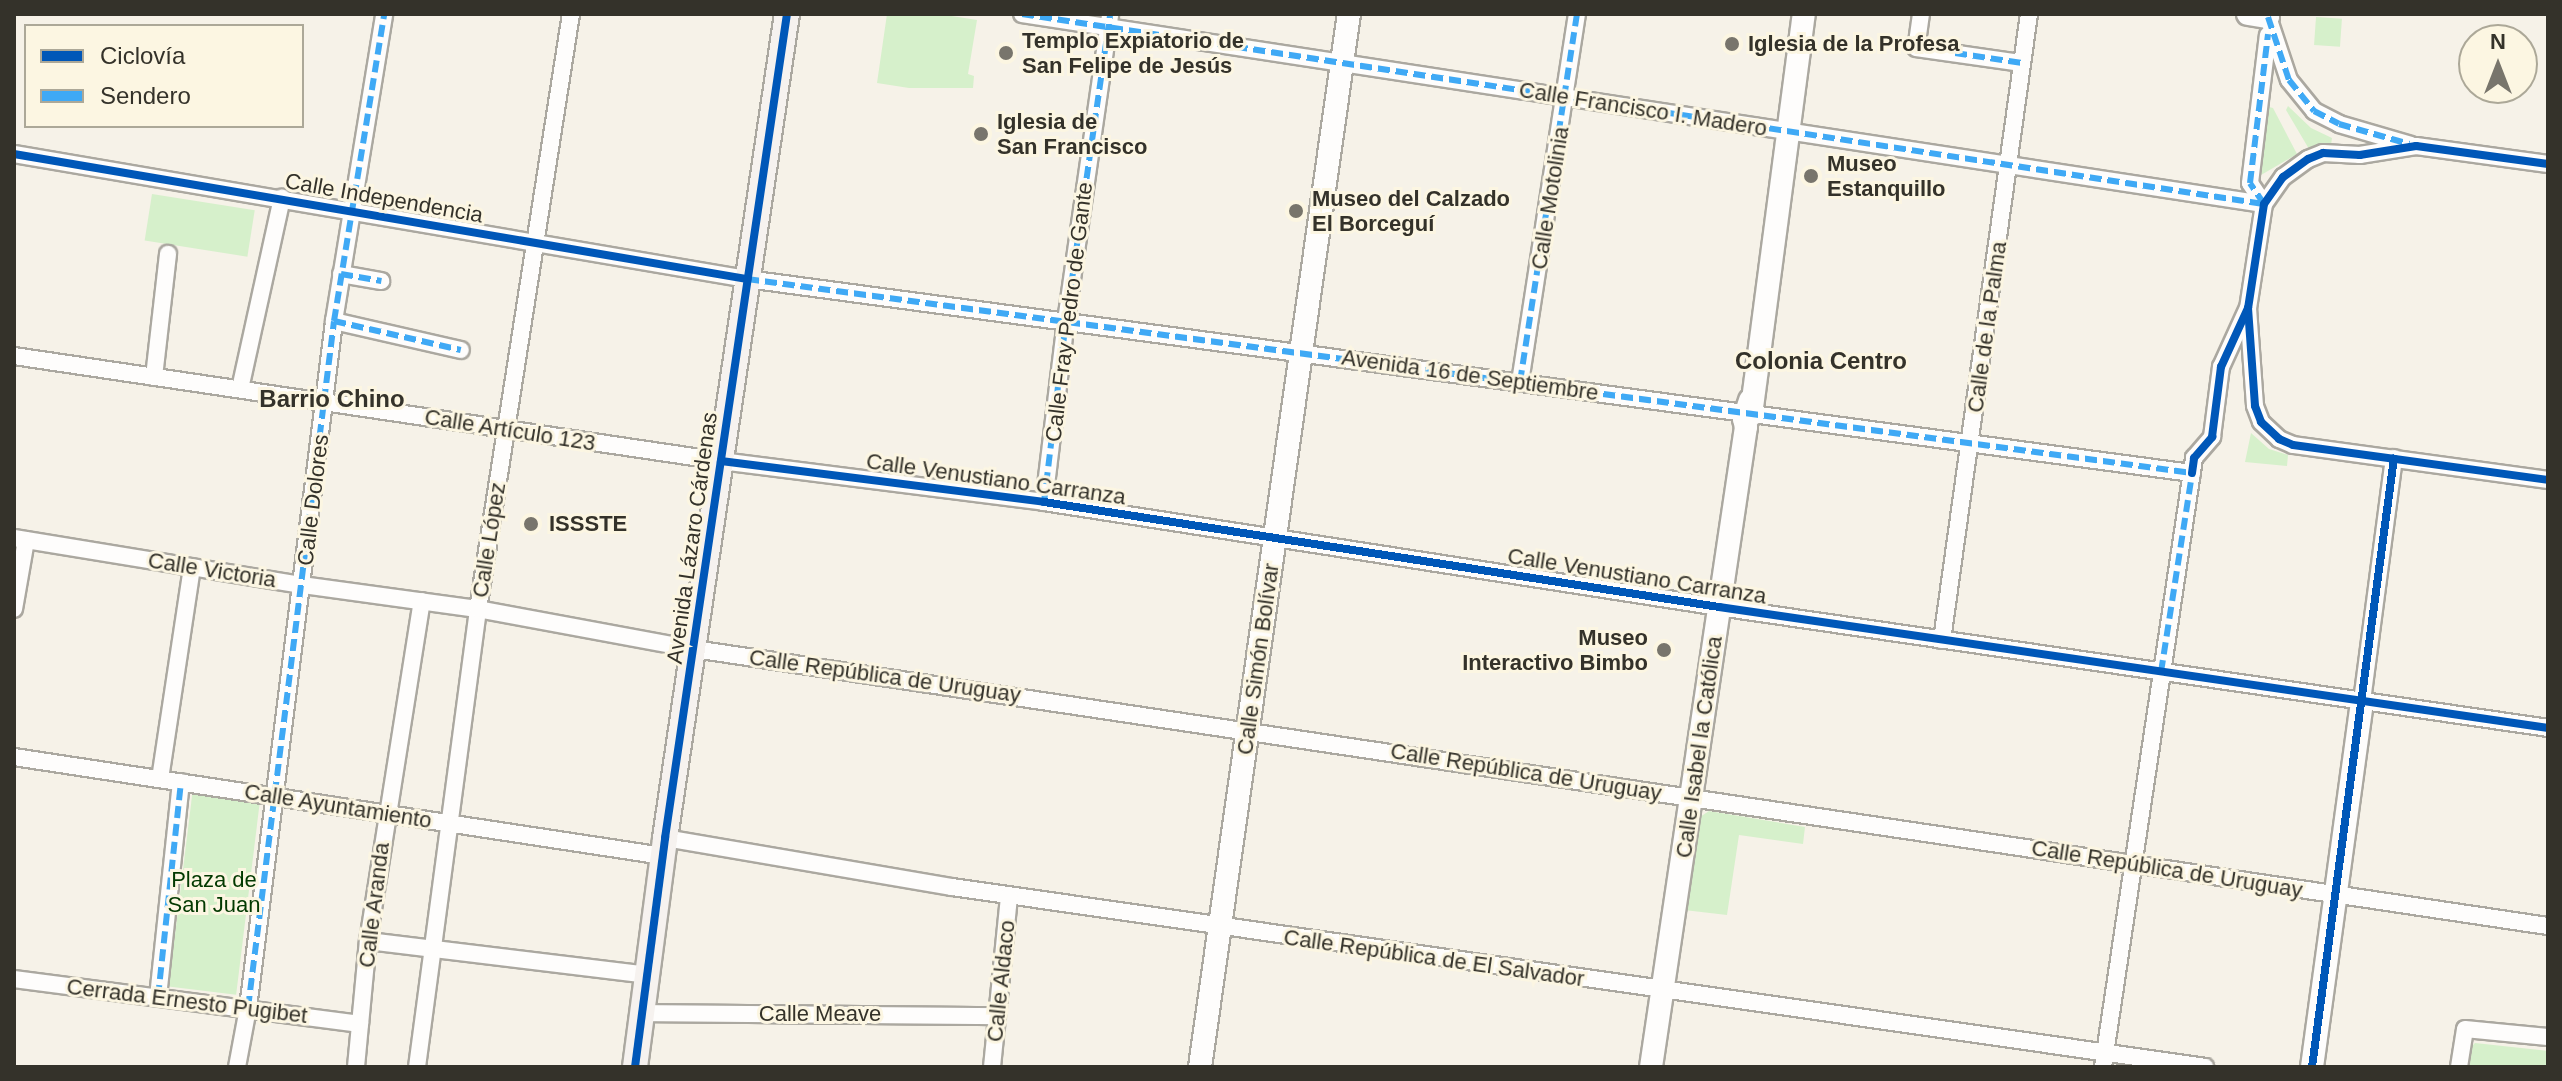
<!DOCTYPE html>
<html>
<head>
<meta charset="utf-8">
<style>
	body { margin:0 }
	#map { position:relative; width:2562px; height:1081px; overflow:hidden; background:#f6f2e8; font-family:Arial,sans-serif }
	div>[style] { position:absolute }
	.green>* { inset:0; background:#d6f0cb; transform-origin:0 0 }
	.roads { filter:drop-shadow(2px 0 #aba8a0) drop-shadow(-2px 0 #aba8a0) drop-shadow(0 2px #aba8a0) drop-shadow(0 -2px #aba8a0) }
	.street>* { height:16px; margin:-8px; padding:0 8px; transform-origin:8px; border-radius:8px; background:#fefdfc }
	.secondary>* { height:22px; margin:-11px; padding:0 11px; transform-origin:11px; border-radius:11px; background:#fefdfc }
	.primary>* { height:24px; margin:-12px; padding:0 12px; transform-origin:12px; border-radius:12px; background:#f6f2ef }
	.quiet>* { height:6px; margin-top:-3px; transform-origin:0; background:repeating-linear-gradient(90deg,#3fa9f5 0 12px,transparent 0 18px) }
	.cycleway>* { height:8px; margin:-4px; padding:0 4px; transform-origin:4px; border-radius:4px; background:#0057b8 }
	.dots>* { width:22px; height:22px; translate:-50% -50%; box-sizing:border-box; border:4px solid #fcf6e2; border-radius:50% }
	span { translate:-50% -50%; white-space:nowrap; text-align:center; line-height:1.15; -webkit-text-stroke:6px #fcf6e2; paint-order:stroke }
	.poi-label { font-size:22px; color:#34322a; font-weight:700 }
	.left { translate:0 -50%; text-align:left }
	.right { translate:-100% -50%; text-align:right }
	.street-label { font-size:22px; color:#34322a }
	.park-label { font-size:22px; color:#023900 }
	.neighbourhood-label { font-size:24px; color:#34322a; font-weight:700 }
	.frame { position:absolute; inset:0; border:16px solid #34322a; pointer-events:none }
	.legend { position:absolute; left:24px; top:24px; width:280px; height:104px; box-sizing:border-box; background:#fcf6e2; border:2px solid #aca898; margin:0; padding:10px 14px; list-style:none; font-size:24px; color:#34322a }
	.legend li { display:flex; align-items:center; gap:16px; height:40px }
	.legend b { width:40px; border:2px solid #aca898 }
	.north { position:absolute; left:2458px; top:24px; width:80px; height:80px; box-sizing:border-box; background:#fcf6e2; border:2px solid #aca898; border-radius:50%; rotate:0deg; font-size:22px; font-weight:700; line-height:32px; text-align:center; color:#34322a }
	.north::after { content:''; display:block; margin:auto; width:28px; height:36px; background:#78756c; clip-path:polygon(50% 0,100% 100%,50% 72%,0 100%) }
</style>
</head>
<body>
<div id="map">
	<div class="green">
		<i style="clip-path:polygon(887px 14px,939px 14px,977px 20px,968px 74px,974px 76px,973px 88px,909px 88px,877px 83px)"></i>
		<i style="left:2316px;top:17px;width:26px;height:28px;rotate:4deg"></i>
		<i style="clip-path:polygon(2288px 106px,2311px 128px,2332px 138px,2331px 145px,2309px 149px,2286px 110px)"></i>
		<i style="clip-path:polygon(2269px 107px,2273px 108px,2297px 154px,2261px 175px)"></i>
		<i style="left:152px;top:194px;width:104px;height:47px;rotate:9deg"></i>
		<i style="clip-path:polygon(2251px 433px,2269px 449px,2288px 455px,2287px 466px,2245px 462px)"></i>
		<i style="left:193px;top:788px;width:68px;height:200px;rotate:7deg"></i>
		<i style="clip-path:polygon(1709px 811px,1805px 827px,1803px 844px,1739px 835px,1727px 915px,1684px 910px,1700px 817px)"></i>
		<i style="clip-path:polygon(2475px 1043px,2548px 1051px,2548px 1067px,2467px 1067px,2470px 1048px)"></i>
	</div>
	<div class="roads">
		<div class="street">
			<i style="left:1022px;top:14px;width:1256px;rotate:8.7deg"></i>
			<i style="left:1921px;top:14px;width:34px;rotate:98deg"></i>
			<i style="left:1916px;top:48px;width:107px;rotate:8.1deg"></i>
			<i style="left:2268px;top:17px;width:66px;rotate:71.6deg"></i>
			<i style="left:2289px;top:80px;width:40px;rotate:51deg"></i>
			<i style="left:2314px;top:111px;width:28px;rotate:27deg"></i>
			<i style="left:2339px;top:124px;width:75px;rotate:16.3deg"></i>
			<i style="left:14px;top:154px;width:744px;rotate:9.68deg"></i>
			<i style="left:747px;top:279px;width:1458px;rotate:7.65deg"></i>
			<i style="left:2548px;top:164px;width:133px;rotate:-172.2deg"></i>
			<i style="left:2416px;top:146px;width:57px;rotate:170.9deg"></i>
			<i style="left:2360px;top:155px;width:37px;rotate:-177deg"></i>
			<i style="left:2323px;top:153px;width:16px;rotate:158deg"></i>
			<i style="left:2308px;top:159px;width:31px;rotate:144deg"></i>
			<i style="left:2283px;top:177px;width:33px;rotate:125deg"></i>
			<i style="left:2264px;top:204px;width:105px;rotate:98.7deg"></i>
			<i style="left:2248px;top:308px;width:98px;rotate:85.9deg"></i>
			<i style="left:2255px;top:406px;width:17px;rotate:69deg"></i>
			<i style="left:2261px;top:422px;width:25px;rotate:43deg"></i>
			<i style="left:2279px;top:439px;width:15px;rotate:23deg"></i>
			<i style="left:2293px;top:445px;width:257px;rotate:7.8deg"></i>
			<i style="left:2264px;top:204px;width:25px;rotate:-124deg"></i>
			<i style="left:2250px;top:183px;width:149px;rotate:-83.1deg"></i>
			<i style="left:341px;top:274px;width:41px;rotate:9.9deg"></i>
			<i style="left:334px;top:321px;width:130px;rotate:12.9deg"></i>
			<i style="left:14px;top:356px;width:715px;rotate:8.45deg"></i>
			<i style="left:721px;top:461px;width:326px;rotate:7.2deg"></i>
			<i style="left:1044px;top:502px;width:683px;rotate:8.84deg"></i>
			<i style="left:1719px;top:607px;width:838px;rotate:8.3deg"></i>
			<i style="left:154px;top:377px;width:124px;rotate:-83.5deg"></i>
			<i style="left:1520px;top:382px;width:372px;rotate:-81.2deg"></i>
			<i style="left:240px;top:389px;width:196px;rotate:-77.6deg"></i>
			<i style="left:1044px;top:502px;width:182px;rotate:-83.1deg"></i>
			<i style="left:1066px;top:321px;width:310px;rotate:-81.8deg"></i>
			<i style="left:14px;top:538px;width:292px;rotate:9.3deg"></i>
			<i style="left:302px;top:585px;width:178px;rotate:7.8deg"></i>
			<i style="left:478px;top:609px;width:220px;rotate:10.5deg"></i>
			<i style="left:694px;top:649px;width:1875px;rotate:8.5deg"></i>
			<i style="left:14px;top:609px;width:70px;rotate:-80.1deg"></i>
			<i style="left:1942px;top:640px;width:632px;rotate:-82.09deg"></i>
			<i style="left:2362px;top:701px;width:245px;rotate:-82.5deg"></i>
			<i style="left:14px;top:757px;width:657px;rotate:8.67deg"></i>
			<i style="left:160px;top:779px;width:214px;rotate:-81.4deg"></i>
			<i style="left:665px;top:838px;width:291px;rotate:9.7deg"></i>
			<i style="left:952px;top:887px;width:1266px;rotate:8.17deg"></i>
			<i style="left:368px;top:941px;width:281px;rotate:6.9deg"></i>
			<i style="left:14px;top:979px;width:349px;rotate:7.4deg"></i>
			<i style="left:158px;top:997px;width:216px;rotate:-83.9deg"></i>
			<i style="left:642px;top:1013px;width:355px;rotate:0.5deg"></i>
			<i style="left:237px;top:1067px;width:60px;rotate:-79.4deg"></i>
			<i style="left:248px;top:1008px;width:692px;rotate:-82.86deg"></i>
			<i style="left:334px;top:321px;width:311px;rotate:-80.7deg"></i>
			<i style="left:356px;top:1067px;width:127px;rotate:-84.6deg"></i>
			<i style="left:368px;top:941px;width:344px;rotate:-81deg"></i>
			<i style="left:417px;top:1067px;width:462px;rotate:-82.4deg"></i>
			<i style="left:478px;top:609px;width:602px;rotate:-81.12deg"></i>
			<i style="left:992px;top:1067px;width:172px;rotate:-84.3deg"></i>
			<i style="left:2103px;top:1067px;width:616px;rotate:-81.5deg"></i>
			<i style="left:2194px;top:458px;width:28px;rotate:-49deg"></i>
			<i style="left:2212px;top:437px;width:71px;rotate:-82.7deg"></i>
			<i style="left:2221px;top:367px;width:63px;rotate:-65.5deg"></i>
			<i style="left:2459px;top:1067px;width:38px;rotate:-81deg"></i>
			<i style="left:2465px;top:1029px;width:83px;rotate:5.5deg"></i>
		</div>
		<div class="secondary">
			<i style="left:2248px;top:14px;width:20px;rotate:9deg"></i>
			<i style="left:2268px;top:17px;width:3px;rotate:-108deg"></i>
			<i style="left:1751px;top:415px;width:404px;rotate:-82.5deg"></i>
			<i style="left:1200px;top:1067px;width:1063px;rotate:-81.95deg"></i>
			<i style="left:1651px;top:1067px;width:647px;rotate:-81.56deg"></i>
			<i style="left:1746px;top:427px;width:8px;rotate:-104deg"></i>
			<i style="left:1744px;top:419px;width:20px;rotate:-72deg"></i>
			<i style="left:2312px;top:1067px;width:369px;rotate:-82.2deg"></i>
		</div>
		<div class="primary">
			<i style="left:635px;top:1067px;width:231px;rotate:-82.5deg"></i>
			<i style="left:665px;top:838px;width:833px;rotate:-81.58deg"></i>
		</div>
	</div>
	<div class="quiet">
		<i style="left:1022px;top:14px;width:1256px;rotate:8.7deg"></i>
		<i style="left:2268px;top:17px;width:66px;rotate:71.6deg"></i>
		<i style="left:2289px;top:80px;width:40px;rotate:51deg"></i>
		<i style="left:2314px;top:111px;width:28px;rotate:27deg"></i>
		<i style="left:2339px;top:124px;width:73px;rotate:15.9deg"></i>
		<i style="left:1955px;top:53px;width:68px;rotate:8.5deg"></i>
		<i style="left:2264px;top:204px;width:25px;rotate:-124deg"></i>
		<i style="left:2250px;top:183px;width:150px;rotate:-83.1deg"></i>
		<i style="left:341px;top:274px;width:41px;rotate:9.9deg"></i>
		<i style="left:747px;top:279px;width:1458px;rotate:7.65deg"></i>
		<i style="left:334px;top:321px;width:130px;rotate:12.9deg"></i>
		<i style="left:1520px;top:382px;width:372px;rotate:-81.2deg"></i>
		<i style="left:1044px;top:502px;width:182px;rotate:-83.1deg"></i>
		<i style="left:1066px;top:321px;width:310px;rotate:-81.8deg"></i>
		<i style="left:2161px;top:672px;width:207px;rotate:-81.1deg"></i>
		<i style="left:158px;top:997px;width:216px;rotate:-83.9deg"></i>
		<i style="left:248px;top:1008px;width:692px;rotate:-82.86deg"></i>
		<i style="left:334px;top:321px;width:311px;rotate:-80.7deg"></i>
	</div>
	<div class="cycleway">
		<i style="left:14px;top:154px;width:744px;rotate:9.68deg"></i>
		<i style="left:2548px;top:164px;width:133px;rotate:-172.2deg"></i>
		<i style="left:2416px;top:146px;width:57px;rotate:170.9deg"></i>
		<i style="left:2360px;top:155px;width:37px;rotate:-177deg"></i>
		<i style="left:2323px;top:153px;width:16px;rotate:158deg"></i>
		<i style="left:2308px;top:159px;width:31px;rotate:144deg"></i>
		<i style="left:2283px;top:177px;width:33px;rotate:125deg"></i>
		<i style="left:2264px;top:204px;width:105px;rotate:98.7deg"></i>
		<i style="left:2248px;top:308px;width:98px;rotate:85.9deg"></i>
		<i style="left:2255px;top:406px;width:17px;rotate:69deg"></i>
		<i style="left:2261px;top:422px;width:25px;rotate:43deg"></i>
		<i style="left:2279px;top:439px;width:15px;rotate:23deg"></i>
		<i style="left:2293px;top:445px;width:257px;rotate:7.8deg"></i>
		<i style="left:721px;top:461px;width:326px;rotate:7.2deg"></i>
		<i style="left:1044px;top:502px;width:683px;rotate:8.84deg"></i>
		<i style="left:1719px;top:607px;width:838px;rotate:8.3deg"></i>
		<i style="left:2192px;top:473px;width:15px;rotate:-82deg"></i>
		<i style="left:2194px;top:458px;width:28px;rotate:-49deg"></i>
		<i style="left:2212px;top:437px;width:71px;rotate:-82.7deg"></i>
		<i style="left:2221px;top:367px;width:65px;rotate:-65.4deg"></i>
		<i style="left:635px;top:1067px;width:231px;rotate:-82.5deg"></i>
		<i style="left:665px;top:838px;width:833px;rotate:-81.58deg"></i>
		<i style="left:2312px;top:1067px;width:614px;rotate:-82.33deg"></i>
	</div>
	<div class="dots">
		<i style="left:1732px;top:44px;background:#78756c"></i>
		<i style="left:1006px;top:53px;background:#78756c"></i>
		<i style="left:981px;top:134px;background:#78756c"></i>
		<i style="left:1811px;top:176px;background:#78756c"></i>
		<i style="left:1296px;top:211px;background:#78756c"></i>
		<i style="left:531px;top:524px;background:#78756c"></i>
		<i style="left:1664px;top:650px;background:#78756c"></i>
	</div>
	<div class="poi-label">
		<span class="left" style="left:1022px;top:53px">Templo Expiatorio de<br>San Felipe de Jesús</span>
		<span class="left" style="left:1748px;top:44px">Iglesia de la Profesa</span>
		<span class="left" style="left:997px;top:134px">Iglesia de<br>San Francisco</span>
		<span class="left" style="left:1827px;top:176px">Museo<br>Estanquillo</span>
		<span class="left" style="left:1312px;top:211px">Museo del Calzado<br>El Borceguí</span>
		<span class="left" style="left:549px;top:524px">ISSSTE</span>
		<span class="right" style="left:1648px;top:650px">Museo<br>Interactivo Bimbo</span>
	</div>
	<div class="street-label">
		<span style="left:1643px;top:109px;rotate:9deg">Calle Francisco I. Madero</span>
		<span style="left:384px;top:198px;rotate:10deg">Calle Independencia</span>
		<span style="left:1550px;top:198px;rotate:-81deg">Calle Motolinia</span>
		<span style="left:1069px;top:312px;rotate:-83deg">Calle Fray Pedro de Gante</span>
		<span style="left:1987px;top:327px;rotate:-82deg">Calle de la Palma</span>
		<span style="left:1470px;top:375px;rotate:8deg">Avenida 16 de Septiembre</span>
		<span style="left:510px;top:430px;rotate:9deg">Calle Artículo 123</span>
		<span style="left:996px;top:479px;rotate:8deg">Calle Venustiano Carranza</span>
		<span style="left:313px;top:500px;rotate:-83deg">Calle Dolores</span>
		<span style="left:692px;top:538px;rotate:-82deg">Avenida Lázaro Cárdenas</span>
		<span style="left:489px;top:540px;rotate:-81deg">Calle López</span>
		<span style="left:212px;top:570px;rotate:9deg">Calle Victoria</span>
		<span style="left:1637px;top:576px;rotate:9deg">Calle Venustiano Carranza</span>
		<span style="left:1258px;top:659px;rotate:-82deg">Calle Simón Bolívar</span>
		<span style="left:885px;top:676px;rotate:8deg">Calle República de Uruguay</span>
		<span style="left:1699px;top:747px;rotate:-82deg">Calle Isabel la Católica</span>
		<span style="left:1526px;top:772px;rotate:9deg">Calle República de Uruguay</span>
		<span style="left:338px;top:806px;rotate:9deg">Calle Ayuntamiento</span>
		<span style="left:2167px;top:869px;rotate:9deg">Calle República de Uruguay</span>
		<span style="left:374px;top:905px;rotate:-83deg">Calle Aranda</span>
		<span style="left:1434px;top:958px;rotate:8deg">Calle República de El Salvador</span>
		<span style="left:1001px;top:981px;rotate:-84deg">Calle Aldaco</span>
		<span style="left:187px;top:1001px;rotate:7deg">Cerrada Ernesto Pugibet</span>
		<span style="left:820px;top:1014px">Calle Meave</span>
	</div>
	<div class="park-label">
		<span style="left:214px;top:892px">Plaza de<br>San Juan</span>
	</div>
	<div class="neighbourhood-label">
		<span style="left:1821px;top:361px">Colonia Centro</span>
		<span style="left:332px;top:399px">Barrio Chino</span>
	</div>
	<div class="frame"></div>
	<ul class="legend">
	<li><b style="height:10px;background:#0057b8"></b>Ciclovía</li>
	<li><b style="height:10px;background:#3fa9f5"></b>Sendero</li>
	</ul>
	<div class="north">N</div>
</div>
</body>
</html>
